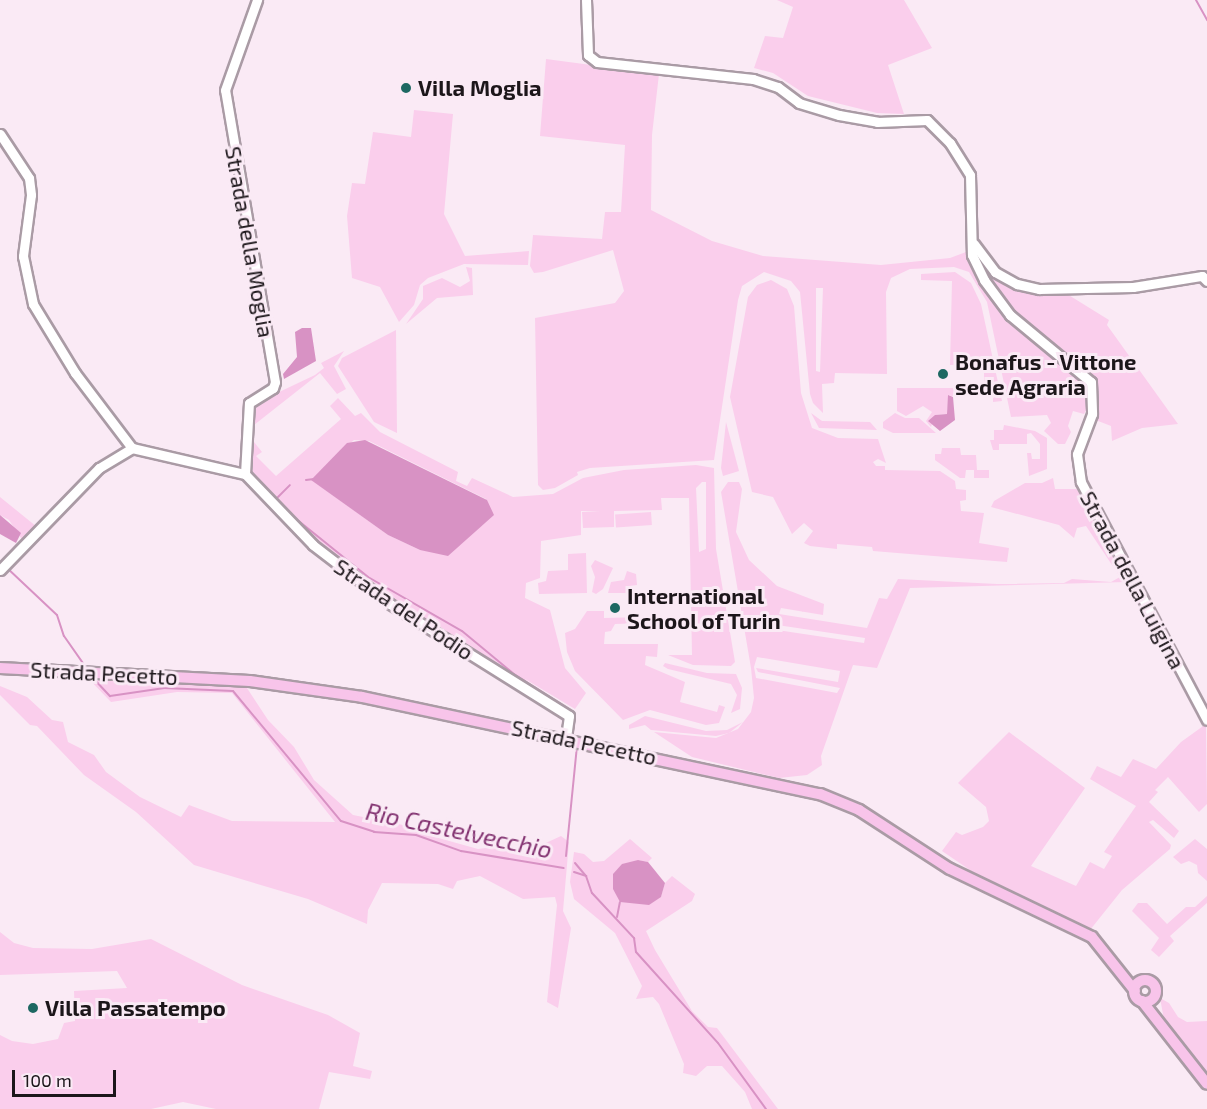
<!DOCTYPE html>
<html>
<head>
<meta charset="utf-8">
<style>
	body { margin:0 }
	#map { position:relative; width:1207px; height:1109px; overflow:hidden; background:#faeaf5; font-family:"Exo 2",sans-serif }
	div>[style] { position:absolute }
	.green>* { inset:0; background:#faceec; transform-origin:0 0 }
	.water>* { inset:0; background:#d892c4 }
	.stream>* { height:2px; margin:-1px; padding:0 1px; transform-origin:1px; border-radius:1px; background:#d892c4 }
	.roads { filter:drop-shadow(2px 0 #aa9ba5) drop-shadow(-2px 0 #aa9ba5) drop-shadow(0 2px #aa9ba5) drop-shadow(0 -2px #aa9ba5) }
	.minor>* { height:9px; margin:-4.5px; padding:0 4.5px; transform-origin:4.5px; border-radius:4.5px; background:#fff }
	.major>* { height:10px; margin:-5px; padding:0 5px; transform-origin:5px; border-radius:5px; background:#f8c4ea }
	.major>.ring { margin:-5px; padding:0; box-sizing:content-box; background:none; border:10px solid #f8c4ea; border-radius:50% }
	.dots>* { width:16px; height:16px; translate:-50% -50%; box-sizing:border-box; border:3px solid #faeaf5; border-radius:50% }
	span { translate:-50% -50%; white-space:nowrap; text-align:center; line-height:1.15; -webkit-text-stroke:6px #faeaf5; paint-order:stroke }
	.poi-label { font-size:22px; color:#1c161a; font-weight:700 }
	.left { translate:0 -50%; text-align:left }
	.street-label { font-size:22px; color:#1c161a }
	.water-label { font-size:24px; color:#81306f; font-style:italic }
	.scale { position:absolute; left:12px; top:1070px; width:104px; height:27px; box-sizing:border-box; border:3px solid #1c161a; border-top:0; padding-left:8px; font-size:18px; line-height:21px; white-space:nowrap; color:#1c161a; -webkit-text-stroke:4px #faeaf5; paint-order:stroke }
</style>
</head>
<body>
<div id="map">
	<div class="green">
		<i style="clip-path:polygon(777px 0,904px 0,932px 48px,888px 65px,904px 114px,877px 113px,808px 96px,773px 73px,754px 68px,765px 36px,783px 38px,793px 7px)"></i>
		<i style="clip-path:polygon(evenodd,546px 59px,659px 74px,652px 135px,651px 210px,712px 241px,763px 256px,881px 265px,950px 258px,966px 252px,986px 289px,1086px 379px,1090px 403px,1084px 414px,1073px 411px,1068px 426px,1071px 432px,1065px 444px,1058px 444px,1044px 431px,1051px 423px,1047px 415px,1011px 417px,987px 302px,969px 272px,954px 267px,910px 269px,891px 278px,886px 292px,887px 374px,835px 373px,834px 383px,822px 384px,823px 413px,813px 403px,810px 394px,800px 292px,791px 281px,764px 272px,742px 286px,738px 300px,714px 460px,590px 468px,577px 472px,578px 475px,555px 488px,543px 490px,538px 485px,535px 318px,615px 303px,624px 291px,613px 250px,543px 272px,534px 273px,530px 266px,533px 235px,602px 239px,605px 212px,621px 212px,625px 145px,540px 136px,546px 59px,816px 288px,823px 288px,820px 372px,816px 371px,816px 288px)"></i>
		<i style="clip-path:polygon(414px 110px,453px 114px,444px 214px,465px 256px,529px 251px,528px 265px,464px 264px,428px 278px,420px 285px,414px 305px,399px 322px,380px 287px,352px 278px,347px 216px,352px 183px,365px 184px,373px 132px,411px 137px)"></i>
		<i style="clip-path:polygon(985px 266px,993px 273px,1067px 294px,1109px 320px,1107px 325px,1178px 424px,1142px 428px,1112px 441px,1111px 426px,1093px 419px,1096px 390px,1089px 372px,1009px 306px,982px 271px)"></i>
		<i style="clip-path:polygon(466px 267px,472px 268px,473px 295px,437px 298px,406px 324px,423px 299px,423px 286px,442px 278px,460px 287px,470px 281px)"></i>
		<i style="clip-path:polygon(955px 272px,971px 283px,981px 304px,1002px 401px,993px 402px,993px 389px,984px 390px,984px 364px,950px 365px,952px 281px,921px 280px,921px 274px)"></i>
		<i style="clip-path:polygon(771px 280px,787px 289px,794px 306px,801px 393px,812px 428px,838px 438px,878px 439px,886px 463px,878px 459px,873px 462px,876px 466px,885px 466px,885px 470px,940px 471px,955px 481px,956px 489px,966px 490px,966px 500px,960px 501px,961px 511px,984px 513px,979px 543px,1009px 548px,1007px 562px,873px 551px,872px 547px,837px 544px,837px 549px,810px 546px,804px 543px,813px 531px,804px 523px,792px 534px,773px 497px,752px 492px,730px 397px,748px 297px,757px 285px)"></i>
		<i style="clip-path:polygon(396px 330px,397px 433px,374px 422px,338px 366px,342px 358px)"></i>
		<i style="clip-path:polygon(evenodd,344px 351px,334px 366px,346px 389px,337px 394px,320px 373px,254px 425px,254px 442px,262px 452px,256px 456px,276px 476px,341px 419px,330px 406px,338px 398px,355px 416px,361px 413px,380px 432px,458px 472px,456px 481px,467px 486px,472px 478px,513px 497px,553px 494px,583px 478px,624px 470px,696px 465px,714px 468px,716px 549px,735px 662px,731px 666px,693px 665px,668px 655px,692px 655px,689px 498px,661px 498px,662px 510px,614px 511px,614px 527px,583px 528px,582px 512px,600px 511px,581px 511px,581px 535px,541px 541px,540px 578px,526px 583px,525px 598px,550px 610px,565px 668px,586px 693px,575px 709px,525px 679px,536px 692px,389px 599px,305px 533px,249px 476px,251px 410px,256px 403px,315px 375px,324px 368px,321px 363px,344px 351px,354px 440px,369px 441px,486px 499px,487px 504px,420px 550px,388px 535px,312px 480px,354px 440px,344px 351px,702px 482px,706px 482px,706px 549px,699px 552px,696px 488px,702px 482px)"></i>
		<i style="clip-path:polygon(897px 388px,955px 388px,954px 397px,949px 395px,947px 414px,935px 415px,931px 427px,926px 421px,932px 412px,923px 406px,906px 416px,897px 411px)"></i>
		<i style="clip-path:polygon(811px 413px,822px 421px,870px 422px,877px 430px,819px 428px)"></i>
		<i style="clip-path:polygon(895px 413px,905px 418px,919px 418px,936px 433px,893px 433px,883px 428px,883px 422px)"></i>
		<i style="clip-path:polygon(726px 422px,739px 471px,723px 476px,721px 468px)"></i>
		<i style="clip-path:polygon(1004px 425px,1035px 431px,1047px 438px,1047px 469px,1029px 476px,1027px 453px,1031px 453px,1032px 459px,1040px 459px,1040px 444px,1031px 433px,1027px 434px,1027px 444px,999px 444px,999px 450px,993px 450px,990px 440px,994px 440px,994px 430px,1003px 430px)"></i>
		<i style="clip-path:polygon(942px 448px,960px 448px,961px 455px,976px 455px,977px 470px,989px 470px,989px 478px,974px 478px,974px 470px,966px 470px,965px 478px,960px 478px,935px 460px,935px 454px,941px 454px)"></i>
		<i style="clip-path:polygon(evenodd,1053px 478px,1055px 489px,1077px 489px,1126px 582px,910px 588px,877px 668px,853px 665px,821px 756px,822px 765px,807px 775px,779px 778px,692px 757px,654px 732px,716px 738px,738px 729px,751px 712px,754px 698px,751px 668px,721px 492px,728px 482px,739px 482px,742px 489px,736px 532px,749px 560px,777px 586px,824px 604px,823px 615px,781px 608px,779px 614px,867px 628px,879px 598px,887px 599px,898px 579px,997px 584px,1064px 583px,1072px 579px,1111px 582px,1120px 577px,1086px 526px,1077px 528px,1074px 538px,1059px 525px,991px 507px,994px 501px,1025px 483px,1042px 483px,1053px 478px,777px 625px,865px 638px,864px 643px,777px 630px,777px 625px,1053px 478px,757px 657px,840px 671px,838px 682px,756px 668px,758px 672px,840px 688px,837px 693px,756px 678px,754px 667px,757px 657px)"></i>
		<i style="clip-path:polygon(0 497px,37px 527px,23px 541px,9px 520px,0 515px)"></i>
		<i style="left:651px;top:512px;width:13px;height:36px;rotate:86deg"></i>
		<i style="clip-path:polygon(586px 553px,587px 593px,539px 594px,538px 583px,546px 581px,548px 571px,568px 570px,568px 554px)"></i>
		<i style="clip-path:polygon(595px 560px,613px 568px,603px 589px,596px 594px,592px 592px,595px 577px,591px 566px)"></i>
		<i style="clip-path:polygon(627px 571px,636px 574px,637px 585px,629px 586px,629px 593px,608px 593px,611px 582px,624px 580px)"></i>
		<i style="clip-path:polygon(587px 611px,604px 611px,604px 618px,645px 617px,645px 623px,615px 624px,611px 631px,605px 632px,604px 644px,658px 644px,657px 657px,646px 656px,645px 665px,685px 682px,680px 702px,717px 712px,719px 705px,725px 707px,719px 723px,706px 725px,650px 710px,623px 720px,575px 671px,567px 652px,565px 633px,575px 629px)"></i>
		<i style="clip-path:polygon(665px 663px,707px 673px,736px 674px,742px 688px,740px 709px,731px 713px,737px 695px,731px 684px,668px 669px,663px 666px)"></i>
		<i style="clip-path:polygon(85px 675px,245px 685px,268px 720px,294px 747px,314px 780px,353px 815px,428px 830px,435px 837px,478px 849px,493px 847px,524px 853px,561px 836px,569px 842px,563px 911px,571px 928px,558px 1008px,547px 1002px,557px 905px,555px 897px,523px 899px,480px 876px,457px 881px,453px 889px,438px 884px,382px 883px,368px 910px,367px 924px,308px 899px,194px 865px,136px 812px,84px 775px,37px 726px,30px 725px,0 695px,0 686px,27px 697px,52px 720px,63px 722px,68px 742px,94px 755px,106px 772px,140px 797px,181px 817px,189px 805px,232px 821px,335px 822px,232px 693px,177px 692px,111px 702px)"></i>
		<i style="clip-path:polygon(645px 716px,706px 731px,727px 730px,743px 722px,729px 733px,716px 736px,651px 730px,645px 725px,629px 729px,629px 725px)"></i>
		<i style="clip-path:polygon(1206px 724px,1207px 804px,1199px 812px,1168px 777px,1155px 790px,1158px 792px,1149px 802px,1179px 831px,1174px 838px,1153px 820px,1149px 822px,1171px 845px,1170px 849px,1122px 890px,1090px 930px,989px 883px,942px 851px,956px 832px,962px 835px,983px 827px,989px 821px,986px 807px,958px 783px,1009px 732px,1085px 788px,1031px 866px,1076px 886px,1090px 862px,1104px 869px,1112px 856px,1104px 852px,1136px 806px,1090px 779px,1097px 766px,1121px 777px,1133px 759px,1156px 769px,1181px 742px)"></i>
		<i style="clip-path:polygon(630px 839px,652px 858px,648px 862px,638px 860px,661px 897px,665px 883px,672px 876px,695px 894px,692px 901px,646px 931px,655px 950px,692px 1011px,708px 1027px,717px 1028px,778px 1109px,752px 1109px,745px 1092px,722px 1066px,707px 1066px,696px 1076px,683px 1073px,684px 1064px,659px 1004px,653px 997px,636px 999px,642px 986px,615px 933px,574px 899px,570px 882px,574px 852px,584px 854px,593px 862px,604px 861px)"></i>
		<i style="clip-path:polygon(1195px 839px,1207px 849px,1207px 881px,1198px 873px,1197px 865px,1189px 861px,1181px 864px,1173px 857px)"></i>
		<i style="clip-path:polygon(1207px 896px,1207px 903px,1170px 936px,1174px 941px,1159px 957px,1151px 950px,1159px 938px,1132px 911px,1138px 903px,1147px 903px,1167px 924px,1186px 907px,1195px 907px)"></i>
		<i style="clip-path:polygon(0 932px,14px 943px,33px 948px,92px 949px,151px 939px,242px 985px,328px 1015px,360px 1033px,353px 1066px,372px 1071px,370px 1079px,329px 1072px,319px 1109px,216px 1109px,183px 1102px,151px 1109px,0 1109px,0 1035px,12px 1041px,33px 1044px,58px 1039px,64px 1023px,75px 1021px,74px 991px,127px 988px,117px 971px,0 975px)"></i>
		<i style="clip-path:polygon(1160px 998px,1169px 1003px,1178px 1017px,1187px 1022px,1207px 1021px,1207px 1078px,1165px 1025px)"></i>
	</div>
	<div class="water">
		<i style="clip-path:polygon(302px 328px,311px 328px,316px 361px,284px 379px,283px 374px,297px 357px,295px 332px)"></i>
		<i style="clip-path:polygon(948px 395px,953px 397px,955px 420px,940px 431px,928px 421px,935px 415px,947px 414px)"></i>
		<i style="clip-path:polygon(365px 440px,487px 500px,494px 515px,448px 556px,420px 550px,388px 535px,311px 480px,347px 443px)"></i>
		<i style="clip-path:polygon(0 515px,21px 533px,16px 543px,0 534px)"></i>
		<i style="clip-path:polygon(638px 860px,648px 862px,665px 883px,661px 897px,649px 905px,620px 902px,613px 889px,613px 874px,622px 864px)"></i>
	</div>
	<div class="stream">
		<i style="left:1196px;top:0;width:23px;rotate:61deg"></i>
		<i style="left:266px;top:397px;width:14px;rotate:-25deg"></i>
		<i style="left:248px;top:471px;width:24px;rotate:45deg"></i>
		<i style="left:306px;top:480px;width:8px;rotate:-7deg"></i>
		<i style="left:275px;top:500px;width:21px;rotate:-45deg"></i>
		<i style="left:290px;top:514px;width:100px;rotate:38.9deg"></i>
		<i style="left:368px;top:577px;width:108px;rotate:29.9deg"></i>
		<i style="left:462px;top:631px;width:67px;rotate:39.6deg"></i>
		<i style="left:514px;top:674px;width:67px;rotate:32.7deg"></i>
		<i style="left:6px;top:567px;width:70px;rotate:43.3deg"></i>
		<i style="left:57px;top:615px;width:22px;rotate:72deg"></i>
		<i style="left:64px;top:636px;width:37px;rotate:55deg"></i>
		<i style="left:93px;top:678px;width:25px;rotate:47deg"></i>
		<i style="left:110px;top:696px;width:55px;rotate:-8.4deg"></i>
		<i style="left:164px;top:688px;width:69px;rotate:2.5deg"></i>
		<i style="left:233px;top:691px;width:169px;rotate:50.3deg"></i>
		<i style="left:341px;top:821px;width:35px;rotate:18deg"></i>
		<i style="left:374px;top:832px;width:42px;rotate:4.1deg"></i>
		<i style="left:416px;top:835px;width:48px;rotate:19.6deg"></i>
		<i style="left:461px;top:851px;width:104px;rotate:9.4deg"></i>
		<i style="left:566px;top:856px;width:111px;rotate:-84.3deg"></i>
		<i style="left:575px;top:863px;width:16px;rotate:50deg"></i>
		<i style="left:574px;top:872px;width:13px;rotate:18deg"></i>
		<i style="left:586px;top:876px;width:18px;rotate:71deg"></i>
		<i style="left:592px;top:893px;width:62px;rotate:47deg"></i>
		<i style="left:634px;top:938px;width:14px;rotate:82deg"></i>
		<i style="left:636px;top:952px;width:122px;rotate:48deg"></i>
		<i style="left:718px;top:1043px;width:82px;rotate:54deg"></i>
		<i style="left:617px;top:917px;width:15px;rotate:-79deg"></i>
	</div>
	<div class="roads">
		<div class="minor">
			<i style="left:586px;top:0;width:55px;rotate:87.9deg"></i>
			<i style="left:588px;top:55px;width:11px;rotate:38deg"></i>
			<i style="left:597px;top:62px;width:157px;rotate:6.2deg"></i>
			<i style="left:753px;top:79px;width:26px;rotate:18deg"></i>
			<i style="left:778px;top:87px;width:26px;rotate:37deg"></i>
			<i style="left:799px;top:103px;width:42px;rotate:16.7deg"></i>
			<i style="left:839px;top:115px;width:39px;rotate:10deg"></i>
			<i style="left:877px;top:122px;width:50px;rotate:-2.3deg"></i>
			<i style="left:927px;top:120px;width:33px;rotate:45deg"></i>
			<i style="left:950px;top:143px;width:38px;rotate:58deg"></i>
			<i style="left:970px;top:175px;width:80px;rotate:88.6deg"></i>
			<i style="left:972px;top:255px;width:28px;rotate:64deg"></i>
			<i style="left:984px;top:280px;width:44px;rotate:53.4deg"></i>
			<i style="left:1010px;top:315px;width:105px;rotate:39.6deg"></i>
			<i style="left:1091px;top:382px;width:32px;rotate:88deg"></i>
			<i style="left:1092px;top:414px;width:43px;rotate:110.6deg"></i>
			<i style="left:1077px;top:454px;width:28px;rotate:82deg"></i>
			<i style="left:1081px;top:482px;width:269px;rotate:62.1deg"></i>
			<i style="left:0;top:134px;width:53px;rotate:56.6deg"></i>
			<i style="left:29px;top:178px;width:17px;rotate:83deg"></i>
			<i style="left:31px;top:195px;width:62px;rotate:97.5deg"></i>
			<i style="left:23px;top:256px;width:49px;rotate:78.2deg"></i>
			<i style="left:33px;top:304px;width:81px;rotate:58.7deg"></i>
			<i style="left:75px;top:373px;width:94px;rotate:52.8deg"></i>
			<i style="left:132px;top:448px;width:116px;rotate:13deg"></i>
			<i style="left:245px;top:474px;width:98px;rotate:46.2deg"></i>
			<i style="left:313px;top:545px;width:97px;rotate:37.5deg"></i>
			<i style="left:390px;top:604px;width:211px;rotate:32deg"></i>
			<i style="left:569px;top:716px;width:21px;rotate:98deg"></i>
			<i style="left:974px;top:244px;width:35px;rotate:53deg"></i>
			<i style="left:995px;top:272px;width:25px;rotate:29deg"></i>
			<i style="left:1017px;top:284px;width:23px;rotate:13deg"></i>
			<i style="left:1039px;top:289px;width:94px;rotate:-1.2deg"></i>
			<i style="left:1133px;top:287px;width:70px;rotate:-9.1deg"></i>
			<i style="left:1202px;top:276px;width:7px;rotate:45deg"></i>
			<i style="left:245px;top:474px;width:71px;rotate:-86.8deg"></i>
			<i style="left:249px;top:403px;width:28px;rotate:-32deg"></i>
			<i style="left:273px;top:388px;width:6px;rotate:-72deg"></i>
			<i style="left:275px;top:382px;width:296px;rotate:-99.7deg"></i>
			<i style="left:225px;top:90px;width:96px;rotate:-70.4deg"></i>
			<i style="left:0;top:570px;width:142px;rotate:-45.9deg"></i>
			<i style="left:99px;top:468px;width:39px;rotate:-31deg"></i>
		</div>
		<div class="major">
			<i style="left:0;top:668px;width:250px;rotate:3deg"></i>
			<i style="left:250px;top:681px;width:113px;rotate:8.1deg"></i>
			<i style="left:362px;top:697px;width:468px;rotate:12deg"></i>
			<i style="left:820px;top:794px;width:42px;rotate:22.3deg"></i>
			<i style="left:859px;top:810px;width:108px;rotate:33deg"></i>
			<i style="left:950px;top:869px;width:157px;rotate:25.6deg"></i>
			<i style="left:1092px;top:937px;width:69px;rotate:51.5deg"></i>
			<i class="ring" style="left:1134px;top:980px;width:12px;height:12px"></i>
			<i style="left:1142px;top:1001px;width:105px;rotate:51.9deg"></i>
		</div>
	</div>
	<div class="dots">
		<i style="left:406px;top:88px;background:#1d6862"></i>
		<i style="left:943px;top:374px;background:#1d6862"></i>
		<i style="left:615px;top:608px;background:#1d6862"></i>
		<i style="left:33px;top:1008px;background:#1d6862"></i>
	</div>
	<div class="poi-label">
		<span class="left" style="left:418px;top:88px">Villa Moglia</span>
		<span class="left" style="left:955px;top:374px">Bonafus - Vittone<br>sede Agraria</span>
		<span class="left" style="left:627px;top:608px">International<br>School of Turin</span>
		<span class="left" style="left:45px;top:1008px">Villa Passatempo</span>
	</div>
	<div class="street-label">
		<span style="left:250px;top:242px;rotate:80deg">Strada della Moglia</span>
		<span style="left:1133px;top:580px;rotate:62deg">Strada della Luigina</span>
		<span style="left:404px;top:609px;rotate:34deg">Strada del Podio</span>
		<span style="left:104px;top:673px;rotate:3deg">Strada Pecetto</span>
		<span style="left:584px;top:742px;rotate:12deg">Strada Pecetto</span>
	</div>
	<div class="water-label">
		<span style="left:459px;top:830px;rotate:12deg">Rio Castelvecchio</span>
	</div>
	<div class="scale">100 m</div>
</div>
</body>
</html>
